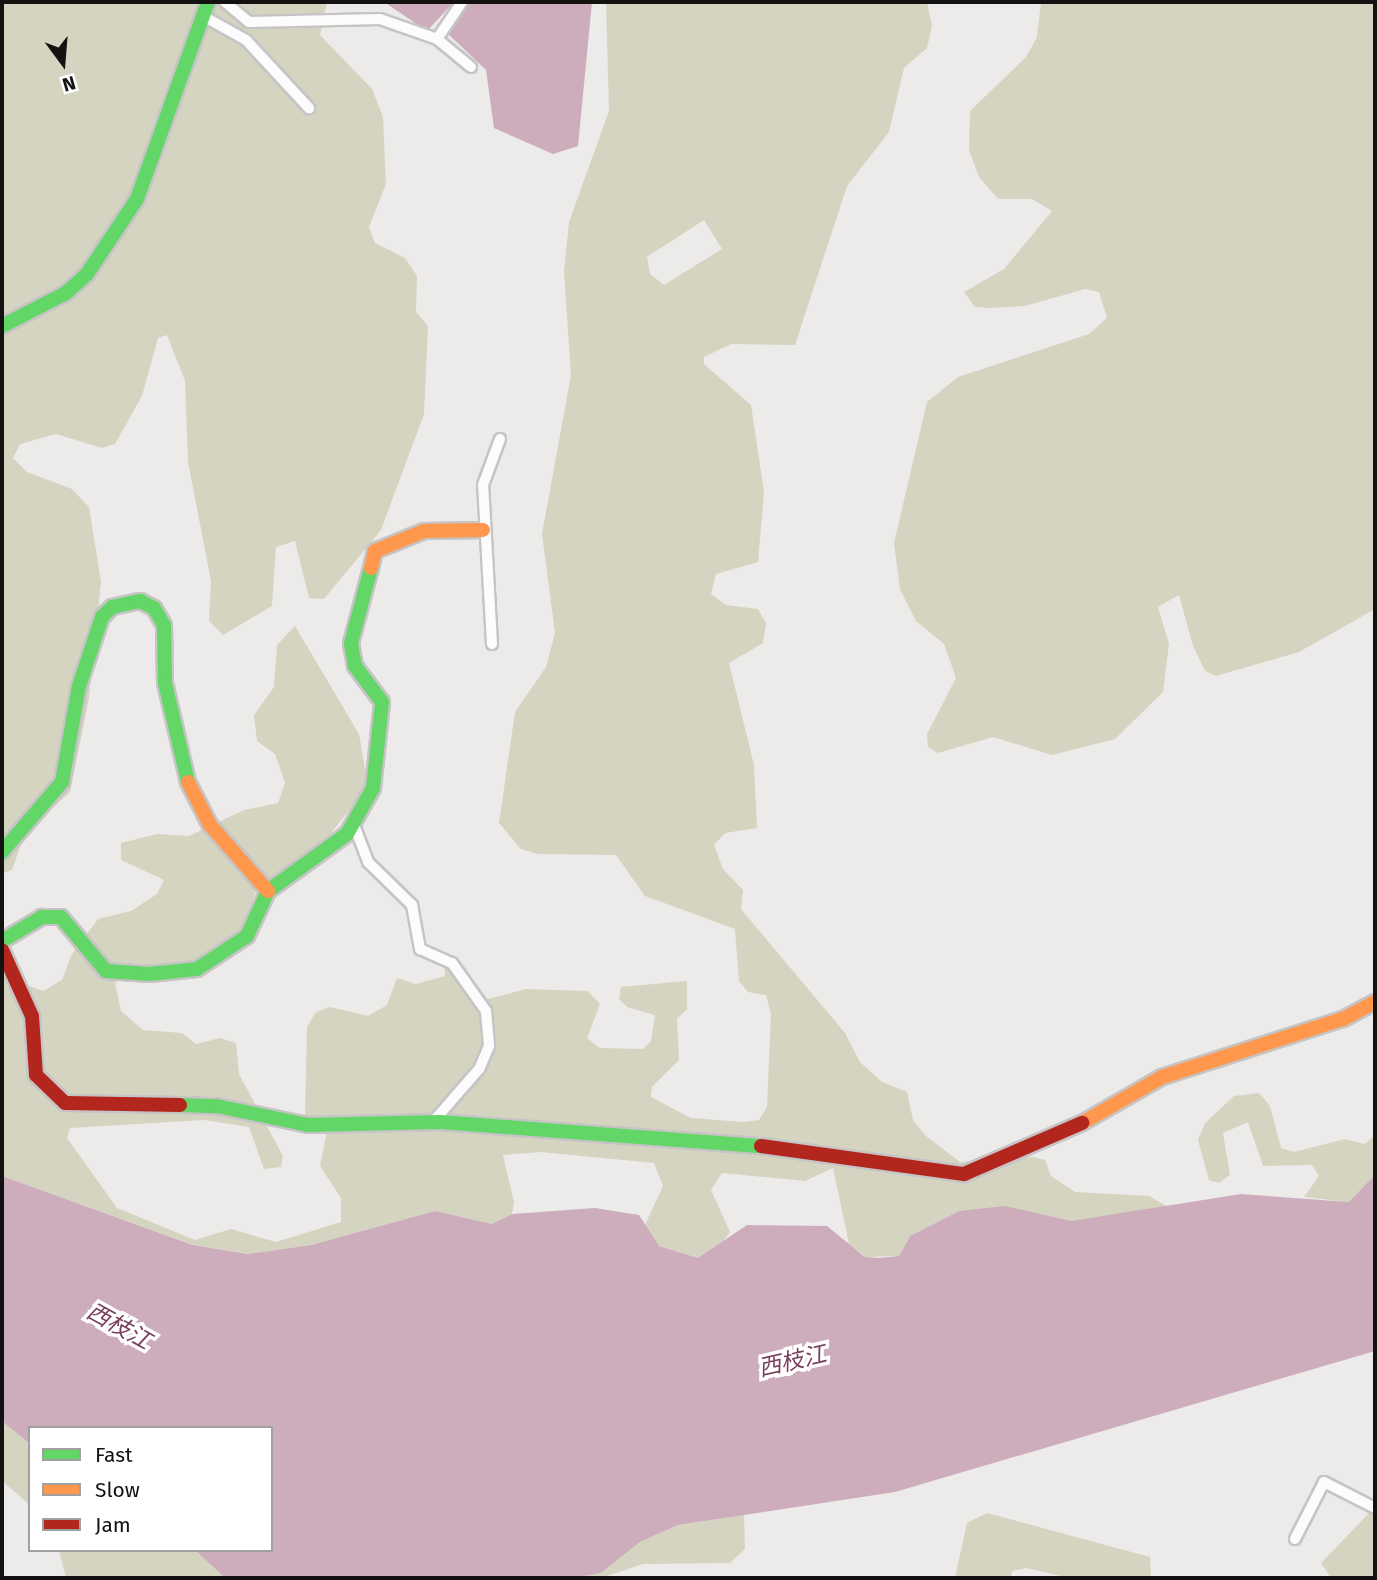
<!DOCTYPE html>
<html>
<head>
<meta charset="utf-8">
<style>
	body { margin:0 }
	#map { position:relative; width:1377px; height:1580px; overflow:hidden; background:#ecebea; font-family:"Fira Sans","Noto Sans SC",sans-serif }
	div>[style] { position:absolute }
	.green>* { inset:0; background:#d4d4c0 }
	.water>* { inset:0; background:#cdadbc }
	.roads { filter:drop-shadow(2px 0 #c6c4c4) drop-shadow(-2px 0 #c6c4c4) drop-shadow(0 2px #c6c4c4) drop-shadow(0 -2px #c6c4c4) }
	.street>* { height:10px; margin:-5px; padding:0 5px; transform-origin:5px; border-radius:5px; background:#fcfcfc }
	.fast>* { height:14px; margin:-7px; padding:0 7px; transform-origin:7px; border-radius:7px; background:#63d668 }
	.slow>* { height:14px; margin:-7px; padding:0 7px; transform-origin:7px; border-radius:7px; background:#ff974d }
	.jam>* { height:14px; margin:-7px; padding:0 7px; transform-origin:7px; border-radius:7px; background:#b3261e }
	span { translate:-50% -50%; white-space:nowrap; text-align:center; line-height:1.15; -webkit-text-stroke:7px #fff; paint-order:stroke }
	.water-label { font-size:23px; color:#793f5d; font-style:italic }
	.frame { position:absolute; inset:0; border:4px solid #131211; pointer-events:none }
	.legend { position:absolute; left:28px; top:1426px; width:245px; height:126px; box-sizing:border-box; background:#fff; border:2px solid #a1a0a0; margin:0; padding:9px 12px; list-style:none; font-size:21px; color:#131211 }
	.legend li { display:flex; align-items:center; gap:14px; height:35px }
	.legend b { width:35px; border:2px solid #a1a0a0 }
	.north { position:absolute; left:28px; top:28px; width:70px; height:70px; -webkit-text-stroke:5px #fff; paint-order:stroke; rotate:164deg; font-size:19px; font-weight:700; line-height:28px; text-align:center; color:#131211 }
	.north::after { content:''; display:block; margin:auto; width:24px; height:32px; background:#131211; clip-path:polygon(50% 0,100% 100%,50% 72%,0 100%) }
</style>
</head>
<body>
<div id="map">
	<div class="green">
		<i style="clip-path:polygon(2px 2px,327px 2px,320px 35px,372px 89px,383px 117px,386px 184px,369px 227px,375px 243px,405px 258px,417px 276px,416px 312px,428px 326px,424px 414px,381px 530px,324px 599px,309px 598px,295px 541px,276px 547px,272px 606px,223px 635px,209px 621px,211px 581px,188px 462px,185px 381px,167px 335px,158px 338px,142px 396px,115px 444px,102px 448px,56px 434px,20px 444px,13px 458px,27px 472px,72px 489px,89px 507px,101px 582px,89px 698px,70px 792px,25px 833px,12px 870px,2px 873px)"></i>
		<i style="clip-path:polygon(evenodd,606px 2px,927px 2px,932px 26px,927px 48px,904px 68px,889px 132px,847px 186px,795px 345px,731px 344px,704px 357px,704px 364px,751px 405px,764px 492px,758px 562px,716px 574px,711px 594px,726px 605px,758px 609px,766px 623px,763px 643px,729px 663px,754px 765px,757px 828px,725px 833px,714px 845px,723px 869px,743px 890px,741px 909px,845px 1033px,860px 1062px,882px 1082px,907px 1092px,913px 1120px,926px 1136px,960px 1162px,1033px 1157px,1045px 1160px,1051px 1176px,1075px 1192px,1149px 1196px,1170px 1208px,1071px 1221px,959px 1211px,910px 1236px,899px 1256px,866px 1257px,849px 1244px,833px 1168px,805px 1181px,722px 1173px,711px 1190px,730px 1232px,717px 1250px,698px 1258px,659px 1246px,644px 1227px,663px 1186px,654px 1163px,541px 1152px,503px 1155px,514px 1202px,512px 1214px,492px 1224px,435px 1211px,311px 1245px,249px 1254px,194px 1245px,2px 1176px,2px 976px,43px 991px,62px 980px,72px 954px,98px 919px,131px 911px,157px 894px,164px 880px,121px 860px,121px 843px,157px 834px,189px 836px,244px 810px,278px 803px,285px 783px,275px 754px,257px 741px,254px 715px,274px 687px,277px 645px,295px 626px,359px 734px,368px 786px,331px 833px,256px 890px,245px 925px,220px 945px,186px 966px,139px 965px,115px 983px,121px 1011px,143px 1030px,182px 1033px,196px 1044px,220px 1038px,236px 1043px,239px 1074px,283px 1156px,281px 1167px,264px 1169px,249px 1127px,204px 1120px,70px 1128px,67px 1138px,117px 1208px,195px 1240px,231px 1229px,276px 1242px,341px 1222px,341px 1198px,320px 1166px,327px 1131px,305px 1115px,307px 1027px,316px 1012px,330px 1007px,368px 1016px,387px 1005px,397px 978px,416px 984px,445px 976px,444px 963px,476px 1002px,526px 989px,588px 991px,600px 1004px,587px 1038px,600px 1048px,643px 1049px,651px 1041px,655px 1015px,627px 1007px,619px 999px,621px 987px,687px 981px,687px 1009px,677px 1019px,679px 1060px,652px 1087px,651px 1097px,691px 1118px,743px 1122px,759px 1120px,767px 1107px,771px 1014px,766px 995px,748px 992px,739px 981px,735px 929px,645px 896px,616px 855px,538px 854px,521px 849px,499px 823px,515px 712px,546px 667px,555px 633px,542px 534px,571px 375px,564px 272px,569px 222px,609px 111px,606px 2px,704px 220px,722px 249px,664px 285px,650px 274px,647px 257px,704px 220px)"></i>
		<i style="clip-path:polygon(1041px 2px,1375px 2px,1375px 609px,1299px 652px,1216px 676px,1205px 671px,1193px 646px,1179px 595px,1158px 607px,1169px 644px,1163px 692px,1115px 739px,1052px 755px,993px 737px,938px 753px,928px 747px,927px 734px,956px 678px,944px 644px,916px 621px,900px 589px,894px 543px,927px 402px,958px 377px,1089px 334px,1107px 318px,1099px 292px,1085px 289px,1025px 306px,990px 308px,975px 307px,964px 292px,1004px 269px,1052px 211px,1032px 199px,998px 199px,979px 177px,969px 150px,970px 111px,1026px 57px,1037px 37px)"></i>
		<i style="clip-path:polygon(1259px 1093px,1270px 1106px,1281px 1148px,1294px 1152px,1345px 1139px,1365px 1144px,1375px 1135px,1375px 1175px,1360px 1196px,1349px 1202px,1304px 1197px,1319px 1176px,1312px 1165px,1263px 1166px,1248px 1122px,1223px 1133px,1230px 1175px,1219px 1183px,1209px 1180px,1198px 1140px,1205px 1123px,1234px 1096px)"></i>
		<i style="clip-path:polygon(2px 1421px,30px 1444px,30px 1505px,2px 1481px)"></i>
		<i style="clip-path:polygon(1375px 1507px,1375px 1578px,1331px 1578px,1321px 1563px)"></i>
		<i style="clip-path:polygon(987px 1513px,1150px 1557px,1151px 1578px,1069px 1578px,1026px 1568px,1012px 1571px,1011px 1578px,955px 1578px,967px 1523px)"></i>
		<i style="clip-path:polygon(744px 1515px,745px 1549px,730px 1563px,643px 1564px,601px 1578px,573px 1578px,601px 1573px,640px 1542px,678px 1525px)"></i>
		<i style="clip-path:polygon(59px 1550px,195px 1550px,225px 1578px,66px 1578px)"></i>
	</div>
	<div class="water">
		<i style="clip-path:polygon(384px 2px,454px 2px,427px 31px)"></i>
		<i style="clip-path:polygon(468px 2px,592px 2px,578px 146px,553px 154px,494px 128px,486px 70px,447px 33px)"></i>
		<i style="clip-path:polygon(1375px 1175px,1375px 1351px,895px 1492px,678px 1525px,640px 1542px,601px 1573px,573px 1578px,225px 1578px,195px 1550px,271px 1550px,271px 1428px,30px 1428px,30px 1444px,2px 1421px,2px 1176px,193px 1245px,248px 1254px,311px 1245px,435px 1211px,492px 1224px,512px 1214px,595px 1208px,639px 1215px,659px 1246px,698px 1258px,747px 1225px,827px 1226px,865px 1257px,880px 1258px,899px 1256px,910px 1236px,959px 1211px,1005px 1206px,1071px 1221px,1241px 1194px,1349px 1202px)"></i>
	</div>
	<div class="roads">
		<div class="street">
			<i style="left:225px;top:2px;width:31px;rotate:40deg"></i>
			<i style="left:249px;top:22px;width:131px;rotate:-1.3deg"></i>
			<i style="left:380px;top:19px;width:60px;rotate:19.3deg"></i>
			<i style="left:437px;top:39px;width:44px;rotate:39.5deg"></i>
			<i style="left:203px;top:16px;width:49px;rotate:29.2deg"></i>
			<i style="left:246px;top:40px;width:93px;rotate:47.2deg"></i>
			<i style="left:437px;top:39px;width:45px;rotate:-56deg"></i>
			<i style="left:492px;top:644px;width:159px;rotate:-93.2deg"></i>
			<i style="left:483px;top:485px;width:49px;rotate:-69.7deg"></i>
			<i style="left:354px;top:825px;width:40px;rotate:69deg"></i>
			<i style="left:368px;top:862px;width:62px;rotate:44.3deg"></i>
			<i style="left:412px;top:905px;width:45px;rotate:79.7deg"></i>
			<i style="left:420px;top:949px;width:35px;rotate:24deg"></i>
			<i style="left:452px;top:963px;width:59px;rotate:54.7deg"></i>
			<i style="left:486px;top:1011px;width:35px;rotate:85deg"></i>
			<i style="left:489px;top:1046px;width:25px;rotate:113deg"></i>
			<i style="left:479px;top:1069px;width:70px;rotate:131deg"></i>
			<i style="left:1295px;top:1539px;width:64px;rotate:-63deg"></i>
			<i style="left:1324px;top:1482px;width:57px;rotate:27deg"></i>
		</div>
		<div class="fast">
			<i style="left:2px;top:326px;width:72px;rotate:-27.3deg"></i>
			<i style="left:66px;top:293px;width:28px;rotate:-42deg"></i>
			<i style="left:87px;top:274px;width:90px;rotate:-56.3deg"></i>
			<i style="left:137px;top:199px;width:209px;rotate:-70.2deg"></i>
			<i style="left:2px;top:852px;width:92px;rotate:-49.4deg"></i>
			<i style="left:62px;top:782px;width:97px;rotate:-80deg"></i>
			<i style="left:79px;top:686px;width:73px;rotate:-71.6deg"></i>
			<i style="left:102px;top:617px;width:14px;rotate:-45deg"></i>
			<i style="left:112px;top:607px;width:29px;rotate:-12deg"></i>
			<i style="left:140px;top:601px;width:16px;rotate:27deg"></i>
			<i style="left:154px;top:608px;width:20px;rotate:60deg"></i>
			<i style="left:164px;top:625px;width:58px;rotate:89deg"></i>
			<i style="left:165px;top:683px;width:102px;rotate:76.9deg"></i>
			<i style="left:2px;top:941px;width:47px;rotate:-31deg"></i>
			<i style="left:42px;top:917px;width:19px"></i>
			<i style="left:61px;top:917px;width:70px;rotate:50.2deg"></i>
			<i style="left:106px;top:971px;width:44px;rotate:3.9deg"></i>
			<i style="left:150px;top:974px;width:47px;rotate:-6.1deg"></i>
			<i style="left:197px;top:969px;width:60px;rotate:-33.4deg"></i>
			<i style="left:247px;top:936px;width:50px;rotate:-65deg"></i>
			<i style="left:268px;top:891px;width:97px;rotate:-35.8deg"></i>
			<i style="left:347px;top:834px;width:53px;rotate:-60.5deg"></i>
			<i style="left:373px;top:788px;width:86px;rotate:-84deg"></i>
			<i style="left:382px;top:702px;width:45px;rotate:-126.9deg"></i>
			<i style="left:355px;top:666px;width:23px;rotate:-100deg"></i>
			<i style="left:351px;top:643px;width:78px;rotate:-75.1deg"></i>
			<i style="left:180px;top:1105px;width:37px;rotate:2deg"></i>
			<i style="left:217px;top:1106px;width:93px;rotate:11.8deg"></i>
			<i style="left:308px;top:1125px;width:132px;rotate:-1.3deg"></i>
			<i style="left:440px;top:1122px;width:322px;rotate:4.3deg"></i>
		</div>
		<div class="slow">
			<i style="left:371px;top:568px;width:17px;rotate:-77deg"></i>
			<i style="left:375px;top:551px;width:53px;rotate:-22.2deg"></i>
			<i style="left:424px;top:531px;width:59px;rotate:-1deg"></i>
			<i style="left:188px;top:782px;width:48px;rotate:62.9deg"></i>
			<i style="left:210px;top:825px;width:88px;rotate:48.7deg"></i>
			<i style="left:1082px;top:1123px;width:92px;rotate:-29.9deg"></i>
			<i style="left:1162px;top:1077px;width:190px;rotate:-17.8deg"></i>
			<i style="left:1343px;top:1019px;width:36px;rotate:-28deg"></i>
		</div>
		<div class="jam">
			<i style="left:2px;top:950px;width:72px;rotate:65.6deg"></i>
			<i style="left:32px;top:1016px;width:59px;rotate:86.1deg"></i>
			<i style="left:36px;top:1075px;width:40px;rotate:44deg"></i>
			<i style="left:65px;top:1103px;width:115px;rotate:1deg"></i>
			<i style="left:761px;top:1146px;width:205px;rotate:7.9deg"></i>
			<i style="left:964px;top:1174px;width:129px;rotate:-23.4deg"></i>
		</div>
	</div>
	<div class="water-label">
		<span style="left:119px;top:1326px;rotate:29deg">西枝江</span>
		<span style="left:792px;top:1361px;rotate:-13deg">西枝江</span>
	</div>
	<div class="frame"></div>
	<ul class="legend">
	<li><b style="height:9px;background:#63d668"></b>Fast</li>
	<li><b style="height:9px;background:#ff974d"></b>Slow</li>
	<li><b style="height:9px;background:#b3261e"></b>Jam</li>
	</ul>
	<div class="north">N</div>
</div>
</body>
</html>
